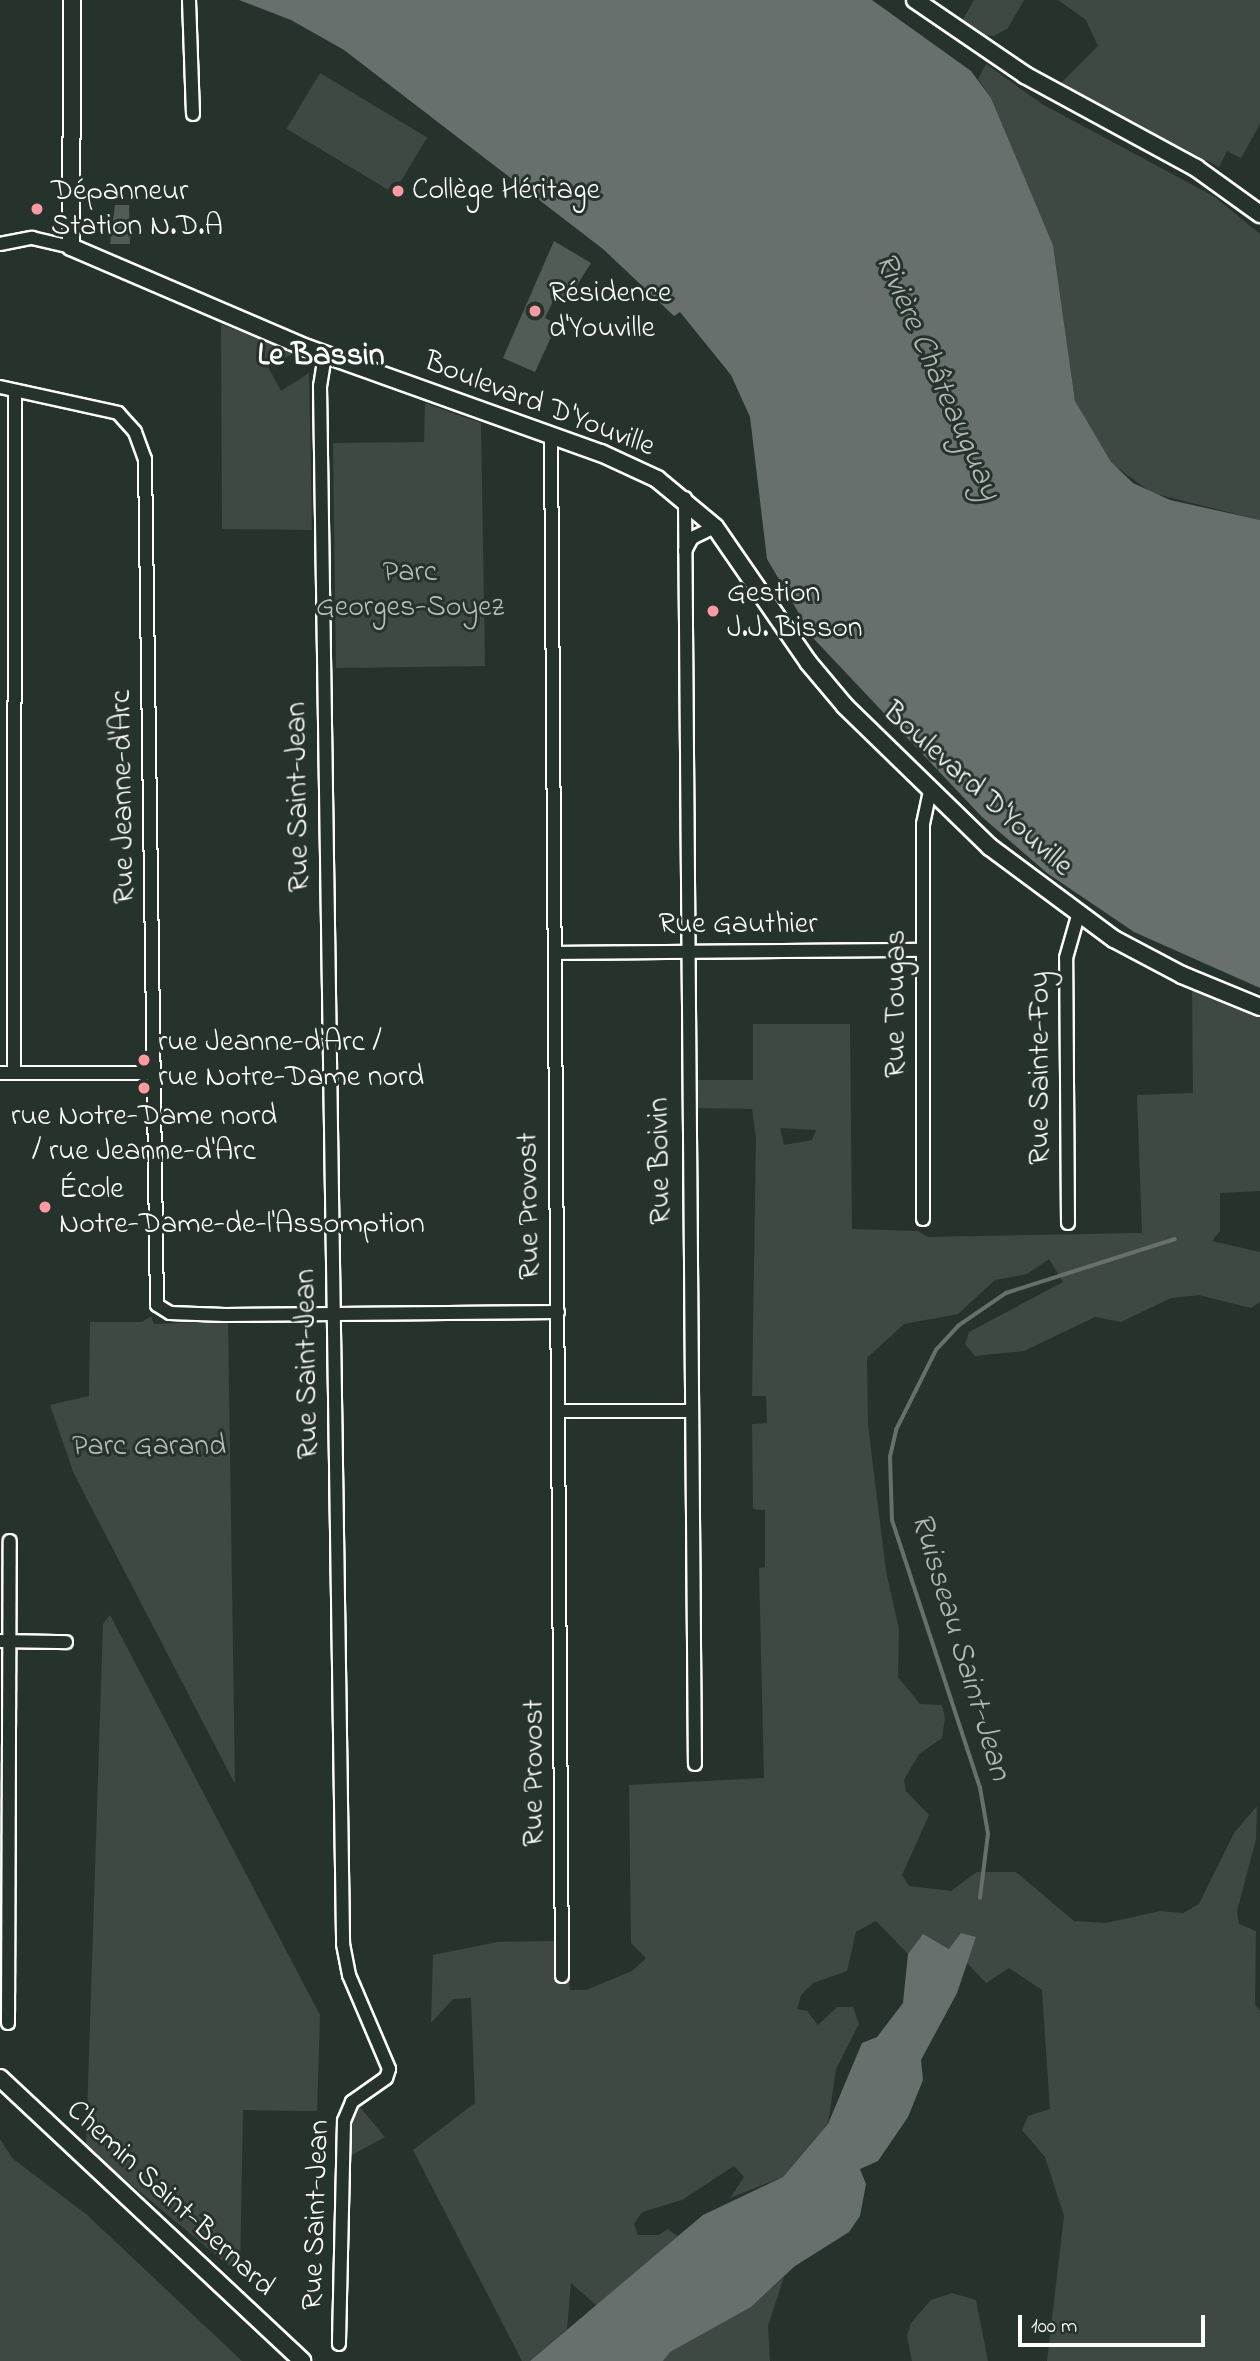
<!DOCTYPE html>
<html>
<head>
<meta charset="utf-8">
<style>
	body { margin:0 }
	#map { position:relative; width:1260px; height:2361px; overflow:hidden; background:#26332d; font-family:"Indie Flower",sans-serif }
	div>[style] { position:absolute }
	.green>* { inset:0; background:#3e4944; transform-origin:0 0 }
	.water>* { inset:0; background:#67706c }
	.stream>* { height:3.5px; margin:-1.75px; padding:0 1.75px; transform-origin:1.75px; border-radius:1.75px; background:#67706c }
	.building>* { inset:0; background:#515c57 }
	.roads { filter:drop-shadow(2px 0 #fff) drop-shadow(-2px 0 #fff) drop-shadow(0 2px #fff) drop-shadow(0 -2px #fff) }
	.minor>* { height:12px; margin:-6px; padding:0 6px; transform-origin:6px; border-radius:6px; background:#26332d }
	.tertiary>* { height:16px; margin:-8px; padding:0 8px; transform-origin:8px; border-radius:8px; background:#26332d }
	.dots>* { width:19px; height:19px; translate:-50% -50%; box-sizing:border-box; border:4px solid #26332d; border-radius:50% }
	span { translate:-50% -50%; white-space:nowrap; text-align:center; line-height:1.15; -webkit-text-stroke:6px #26332d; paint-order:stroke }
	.poi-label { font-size:30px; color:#fff }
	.left { translate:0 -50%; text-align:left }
	.street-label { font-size:30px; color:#fff }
	.park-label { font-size:30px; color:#bbbfbe }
	.neighbourhood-label { font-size:32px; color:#fff; font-weight:700 }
	.water-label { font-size:32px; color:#b3b8b6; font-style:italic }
	.scale { position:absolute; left:1018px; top:2315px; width:187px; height:32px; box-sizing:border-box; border:4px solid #fff; border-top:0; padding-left:9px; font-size:21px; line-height:24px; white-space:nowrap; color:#fff; -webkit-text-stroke:5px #26332d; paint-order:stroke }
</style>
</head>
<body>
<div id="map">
	<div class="green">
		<i style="clip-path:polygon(974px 0,1024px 0,1008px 28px,994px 36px,979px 35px,961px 23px)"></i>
		<i style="clip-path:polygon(1058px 0,1260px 0,1260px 124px,1241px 158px,1227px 151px,1219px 167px,1060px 84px,1098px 46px,1086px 20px)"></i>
		<i style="clip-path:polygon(986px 64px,1042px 104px,1215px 197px,1260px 234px,1260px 520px,1152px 493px,1111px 463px,1089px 429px,1075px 401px,1053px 245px,991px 98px,978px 79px)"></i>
		<i style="left:320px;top:73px;width:125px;height:65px;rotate:31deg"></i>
		<i style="clip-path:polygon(221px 324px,294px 353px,268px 367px,281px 391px,309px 373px,312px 530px,222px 529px)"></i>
		<i style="clip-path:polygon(425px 403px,481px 423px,485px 666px,336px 668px,333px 443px,424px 442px)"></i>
		<i style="clip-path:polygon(evenodd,1192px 990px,1260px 1017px,1260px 1191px,1220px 1193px,1220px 1231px,1212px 1241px,1260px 1252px,1260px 1302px,1251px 1308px,1199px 1295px,1171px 1298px,1121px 1322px,1095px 1317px,1024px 1351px,975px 1356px,965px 1344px,969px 1332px,1063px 1282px,1049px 1259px,1027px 1274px,995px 1280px,958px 1314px,904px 1324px,867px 1358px,868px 1425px,886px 1571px,899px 1629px,898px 1677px,920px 1704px,942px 1705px,945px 1718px,942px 1738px,919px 1754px,904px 1780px,906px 1791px,929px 1815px,902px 1875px,909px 1886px,951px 1891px,977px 1872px,1016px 1872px,1074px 1921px,1106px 1923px,1160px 1911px,1183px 1913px,1199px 1904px,1234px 1833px,1257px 1806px,1256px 1839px,1237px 1911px,1239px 1924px,1256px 1931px,1255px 2004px,1260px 2011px,1260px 2361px,1047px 2361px,1064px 2216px,1045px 2157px,1022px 2130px,1028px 2116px,1050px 2109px,1042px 1990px,1009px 1968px,986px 1983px,966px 1962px,976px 1938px,950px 1949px,923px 1935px,908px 1954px,876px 1921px,856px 1932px,847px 1971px,813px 1983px,801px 1995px,797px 2009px,807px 2011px,818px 2025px,837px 2007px,853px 2007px,859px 2024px,836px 2069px,828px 2124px,783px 2177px,730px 2198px,744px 2177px,734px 2166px,682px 2200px,642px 2212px,634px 2224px,638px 2235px,659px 2235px,668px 2229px,680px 2238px,597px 2306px,571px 2283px,567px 2329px,530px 2361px,522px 2361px,413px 2150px,475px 2103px,471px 1998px,453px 1999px,431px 2023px,433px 1955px,498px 1942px,555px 1941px,555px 1980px,569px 1981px,570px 1990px,586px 1990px,632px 1971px,646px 1958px,631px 1943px,629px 1785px,764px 1778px,759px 1568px,765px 1567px,765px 1510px,753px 1509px,752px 1424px,767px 1423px,766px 1396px,752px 1396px,756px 1138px,752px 1109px,695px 1108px,695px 1080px,753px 1080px,753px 1024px,850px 1024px,852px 1229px,918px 1231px,928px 1237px,1142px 1233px,1137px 1095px,1193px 1093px,1192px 990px,780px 1128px,816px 1130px,812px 1140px,784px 1145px,780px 1128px)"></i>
		<i style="clip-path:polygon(151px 1316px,154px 1324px,228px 1321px,235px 1784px,74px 1474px,50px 1405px,89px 1396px,90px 1322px,142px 1322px)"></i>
		<i style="clip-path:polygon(110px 1615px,320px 2015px,317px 2111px,243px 2110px,240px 2275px,86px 2147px,103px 1624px)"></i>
		<i style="clip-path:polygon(359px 2106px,385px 2137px,348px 2157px,350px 2123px)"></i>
		<i style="clip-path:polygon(0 2139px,12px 2158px,86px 2214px,242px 2361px,0 2361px)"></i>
		<i style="clip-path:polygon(784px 2277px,768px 2326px,770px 2361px,663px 2361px,669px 2352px,751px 2307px)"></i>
		<i style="clip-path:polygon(952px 2293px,976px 2300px,988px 2361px,912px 2361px,907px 2336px,911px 2323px,931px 2300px)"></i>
	</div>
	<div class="water">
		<i style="clip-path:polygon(239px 0,872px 0,971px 71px,991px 98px,1053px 245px,1075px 401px,1111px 462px,1133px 483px,1170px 500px,1260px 520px,1260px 988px,1134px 932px,1047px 873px,982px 817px,814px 639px,767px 559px,750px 417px,731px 375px,680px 312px,674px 316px,603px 249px,344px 50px,291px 20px)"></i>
		<i style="clip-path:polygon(961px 1933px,976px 1937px,957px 1993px,921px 2060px,923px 2080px,908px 2117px,878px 2161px,860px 2169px,866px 2184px,860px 2216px,849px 2232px,795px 2266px,751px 2307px,670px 2352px,663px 2361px,530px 2361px,703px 2215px,783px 2177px,828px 2124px,862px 2043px,877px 2037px,903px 2003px,908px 1954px,923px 1934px,949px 1949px)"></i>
	</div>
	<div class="stream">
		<i style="left:980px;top:1898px;width:64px;rotate:-82.9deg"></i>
		<i style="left:988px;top:1834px;width:47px;rotate:-99.9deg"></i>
		<i style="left:980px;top:1788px;width:281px;rotate:-108.2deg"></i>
		<i style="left:892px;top:1521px;width:64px;rotate:-91.8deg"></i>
		<i style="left:890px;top:1457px;width:28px;rotate:-77deg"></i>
		<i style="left:896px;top:1430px;width:89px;rotate:-63.4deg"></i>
		<i style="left:936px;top:1350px;width:33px;rotate:-47deg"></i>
		<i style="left:958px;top:1326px;width:58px;rotate:-34.5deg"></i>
		<i style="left:1006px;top:1293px;width:177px;rotate:-17.7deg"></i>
	</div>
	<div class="building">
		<i style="clip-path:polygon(115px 205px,129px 205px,130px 244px,110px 244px)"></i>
		<i style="clip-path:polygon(554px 241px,591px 263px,565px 304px,554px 299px,545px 318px,557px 324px,535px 372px,503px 358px)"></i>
	</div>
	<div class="roads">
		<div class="minor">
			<i style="left:189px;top:0;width:114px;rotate:88deg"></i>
			<i style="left:0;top:244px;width:33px;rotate:-11deg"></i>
			<i style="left:32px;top:238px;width:40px;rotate:13deg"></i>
			<i style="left:325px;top:355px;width:31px;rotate:99deg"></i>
			<i style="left:320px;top:386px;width:1558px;rotate:89.15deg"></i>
			<i style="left:343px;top:1944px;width:32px;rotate:79deg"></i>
			<i style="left:349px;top:1975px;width:102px;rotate:66.9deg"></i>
			<i style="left:389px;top:2069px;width:9px;rotate:108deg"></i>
			<i style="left:386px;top:2078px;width:42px;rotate:144.8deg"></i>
			<i style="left:352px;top:2102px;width:21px;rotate:113deg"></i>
			<i style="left:344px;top:2121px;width:223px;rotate:91.3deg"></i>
			<i style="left:0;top:387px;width:121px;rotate:12.4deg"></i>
			<i style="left:118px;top:413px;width:25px;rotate:48deg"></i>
			<i style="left:135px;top:432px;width:29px;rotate:70deg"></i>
			<i style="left:145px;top:459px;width:846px;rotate:89.19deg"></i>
			<i style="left:157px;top:1305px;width:15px;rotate:32deg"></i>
			<i style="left:170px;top:1313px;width:55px;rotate:2.1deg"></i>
			<i style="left:225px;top:1315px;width:333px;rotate:-0.5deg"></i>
			<i style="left:551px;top:437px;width:1539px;rotate:89.59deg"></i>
			<i style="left:685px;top:498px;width:1266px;rotate:89.55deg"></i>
			<i style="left:685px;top:551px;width:15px;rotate:-62deg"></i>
			<i style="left:692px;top:538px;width:25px;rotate:-26deg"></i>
			<i style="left:555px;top:953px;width:368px;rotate:-0.5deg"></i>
			<i style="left:0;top:1073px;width:153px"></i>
			<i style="left:14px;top:1073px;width:682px;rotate:-89.92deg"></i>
			<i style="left:923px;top:1219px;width:395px;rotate:-90deg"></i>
			<i style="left:923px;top:824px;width:35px;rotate:-78deg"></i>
			<i style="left:1068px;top:1223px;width:265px;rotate:-90.4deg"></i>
			<i style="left:1066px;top:958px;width:44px;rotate:-74.1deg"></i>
			<i style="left:560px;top:1411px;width:130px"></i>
			<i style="left:0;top:1641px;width:66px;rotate:0.9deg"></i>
			<i style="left:8px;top:2023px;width:482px;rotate:-89.8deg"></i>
		</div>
		<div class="tertiary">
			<i style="left:72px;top:0;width:247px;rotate:90.2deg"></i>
			<i style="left:71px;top:247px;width:257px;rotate:23.2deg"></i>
			<i style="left:307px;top:348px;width:312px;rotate:19.7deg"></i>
			<i style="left:601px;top:453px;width:62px;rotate:24.9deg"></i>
			<i style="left:657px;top:479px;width:75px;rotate:39.6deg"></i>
			<i style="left:715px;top:527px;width:164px;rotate:55.4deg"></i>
			<i style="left:808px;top:662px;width:57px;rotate:49.9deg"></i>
			<i style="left:845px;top:706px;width:202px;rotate:44.2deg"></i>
			<i style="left:990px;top:847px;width:154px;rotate:36.6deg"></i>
			<i style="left:1114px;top:939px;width:77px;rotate:27.9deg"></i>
			<i style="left:1182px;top:975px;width:84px;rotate:22.3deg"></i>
			<i style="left:915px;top:0;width:133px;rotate:34.3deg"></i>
			<i style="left:1025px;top:75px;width:195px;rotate:28.5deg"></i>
			<i style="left:1196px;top:168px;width:79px;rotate:35.7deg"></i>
			<i style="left:0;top:2078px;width:414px;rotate:43.1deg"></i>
		</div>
	</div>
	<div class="dots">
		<i style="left:398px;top:191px;background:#ff9aa2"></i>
		<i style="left:37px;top:209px;background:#ff9aa2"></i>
		<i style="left:535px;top:311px;background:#ff9aa2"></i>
		<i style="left:713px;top:611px;background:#ff9aa2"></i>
		<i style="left:144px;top:1060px;background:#ff9aa2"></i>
		<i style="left:144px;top:1088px;background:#ff9aa2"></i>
		<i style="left:45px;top:1207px;background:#ff9aa2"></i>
	</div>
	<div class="poi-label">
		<span class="left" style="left:412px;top:191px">Collège Héritage</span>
		<span class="left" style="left:51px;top:209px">Dépanneur<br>Station N.D.A</span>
		<span class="left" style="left:549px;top:311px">Résidence<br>d'Youville</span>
		<span class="left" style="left:727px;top:611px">Gestion<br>J.J. Bisson</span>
		<span class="left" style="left:158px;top:1060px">rue Jeanne-d'Arc /<br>rue Notre-Dame nord</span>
		<span style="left:144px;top:1134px">rue Notre-Dame nord<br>/ rue Jeanne-d'Arc</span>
		<span class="left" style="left:59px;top:1207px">École<br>Notre-Dame-de-l'Assomption</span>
	</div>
	<div class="street-label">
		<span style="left:539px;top:405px;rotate:21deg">Boulevard D'Youville</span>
		<span style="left:977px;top:790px;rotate:42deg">Boulevard D'Youville</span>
		<span style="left:124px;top:797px;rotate:-91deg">Rue Jeanne-d'Arc</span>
		<span style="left:299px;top:797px;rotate:-91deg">Rue Saint-Jean</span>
		<span style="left:738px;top:925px">Rue Gauthier</span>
		<span style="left:897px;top:1004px;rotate:-90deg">Rue Tougas</span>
		<span style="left:1041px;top:1068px;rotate:-90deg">Rue Sainte-Foy</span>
		<span style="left:661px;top:1161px;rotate:-91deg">Rue Boivin</span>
		<span style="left:530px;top:1206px;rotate:-91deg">Rue Provost</span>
		<span style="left:308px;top:1364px;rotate:-91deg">Rue Saint-Jean</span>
		<span style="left:535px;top:1773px;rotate:-90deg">Rue Provost</span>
		<span style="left:170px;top:2199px;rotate:43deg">Chemin Saint-Bernard</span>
		<span style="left:317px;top:2215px;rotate:-88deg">Rue Saint-Jean</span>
	</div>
	<div class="park-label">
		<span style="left:410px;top:590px">Parc<br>Georges-Soyez</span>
		<span style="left:149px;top:1447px">Parc Garand</span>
	</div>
	<div class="neighbourhood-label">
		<span style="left:321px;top:357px">Le Bassin</span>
	</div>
	<div class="water-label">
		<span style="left:936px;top:377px;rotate:66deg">Rivière Châteauguay</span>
		<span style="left:959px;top:1647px;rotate:73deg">Ruisseau Saint-Jean</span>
	</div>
	<div class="scale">100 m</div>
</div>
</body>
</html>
